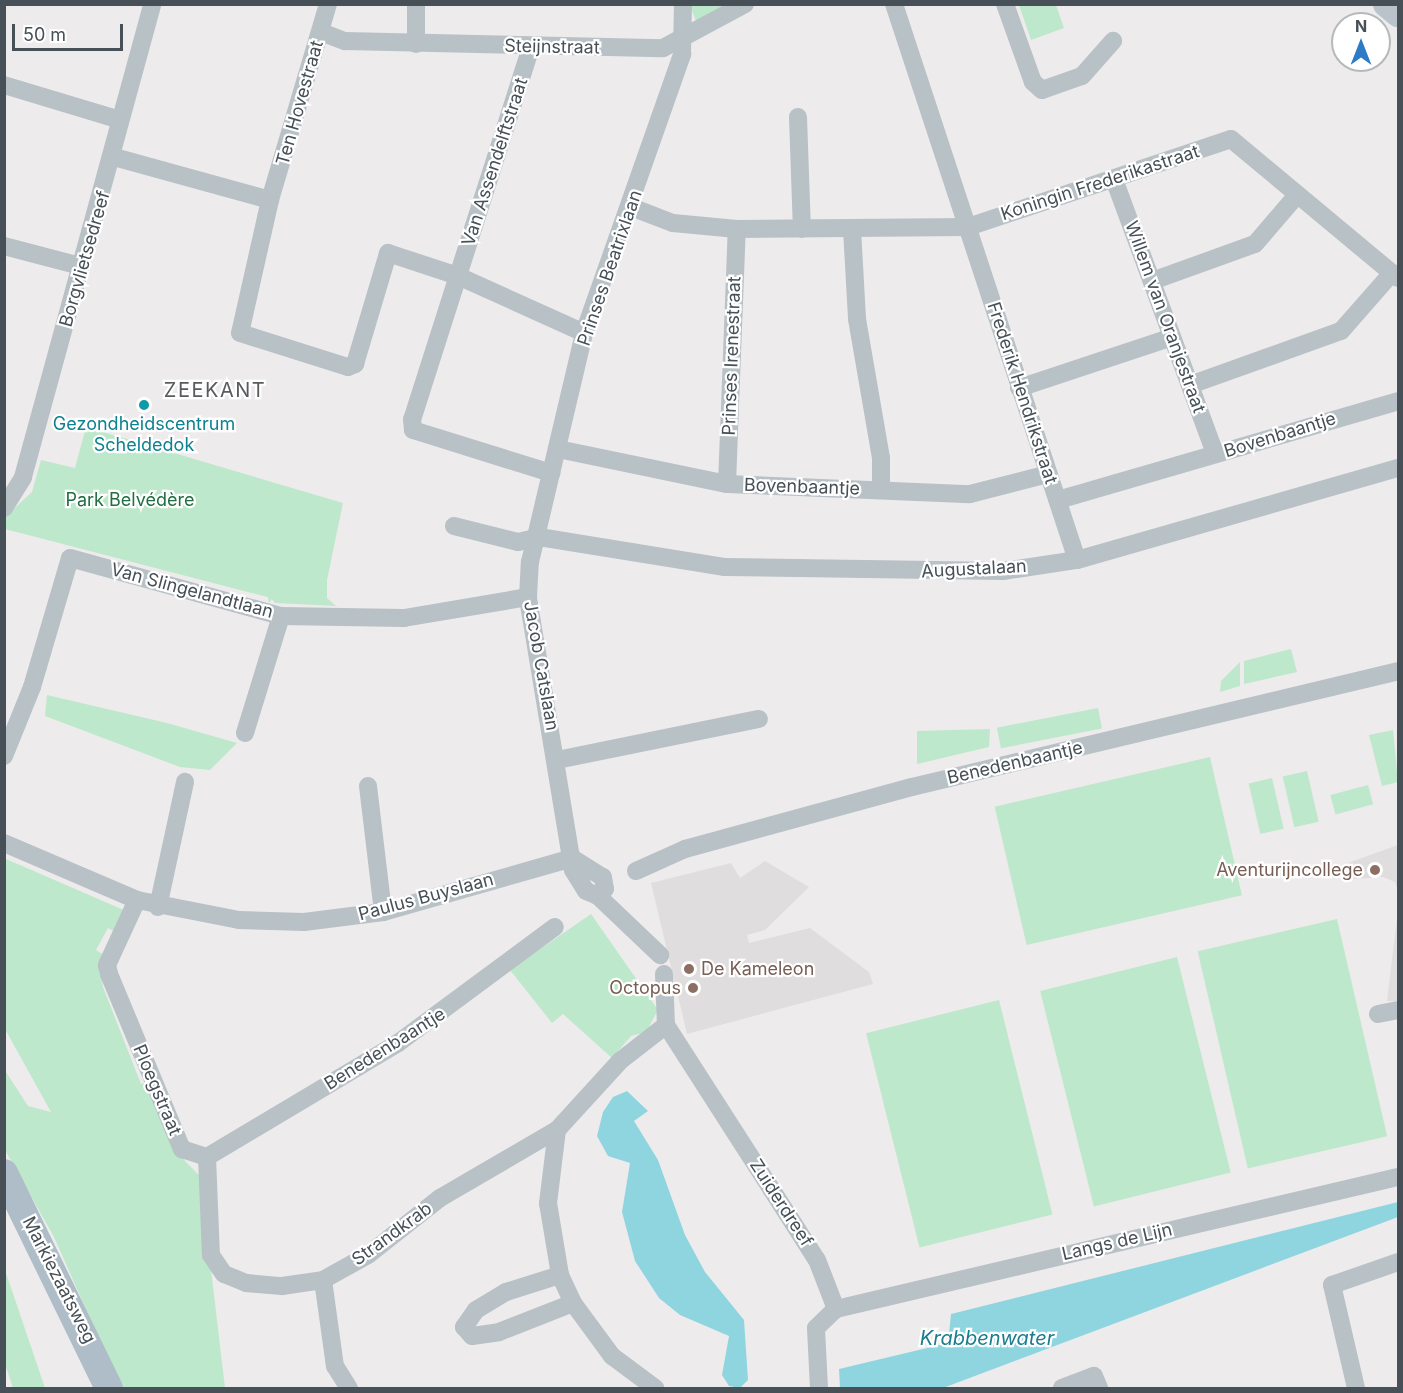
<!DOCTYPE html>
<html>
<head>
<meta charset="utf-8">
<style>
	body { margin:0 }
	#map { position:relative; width:1403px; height:1393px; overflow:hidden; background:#eeebec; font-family:Inter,sans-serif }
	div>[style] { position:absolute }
	.education>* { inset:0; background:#dfdddd }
	.green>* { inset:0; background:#bde8cb; transform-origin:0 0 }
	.water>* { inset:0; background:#8fd5e0 }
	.street>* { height:18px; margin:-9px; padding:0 9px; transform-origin:9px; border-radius:9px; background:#b8c1c6 }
	.secondary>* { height:26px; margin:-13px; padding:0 13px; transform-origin:13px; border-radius:13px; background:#b9c3cc }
	.primary>* { height:28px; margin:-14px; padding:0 14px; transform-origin:14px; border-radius:14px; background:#aebdc8 }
	.dots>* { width:16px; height:16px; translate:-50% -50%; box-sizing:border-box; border:3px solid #fff; border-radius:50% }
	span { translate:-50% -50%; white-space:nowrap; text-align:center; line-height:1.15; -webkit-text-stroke:4.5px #fff; paint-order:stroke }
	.street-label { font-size:18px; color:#465056 }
	.culture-label { font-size:18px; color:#0d838f }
	.park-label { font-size:18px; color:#206e42 }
	.education-label { font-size:18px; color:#785e54 }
	.right { translate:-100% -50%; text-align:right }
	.left { translate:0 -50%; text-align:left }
	.neighbourhood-label { font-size:20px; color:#595c5f; letter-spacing:1.5px }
	.water-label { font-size:20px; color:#1b7d8d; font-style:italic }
	.frame { position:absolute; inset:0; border:6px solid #465056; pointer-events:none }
	.north { position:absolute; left:1331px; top:12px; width:60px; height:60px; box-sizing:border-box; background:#fff; border:2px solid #b5b9bb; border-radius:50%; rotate:0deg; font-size:16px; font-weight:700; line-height:24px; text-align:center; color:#465056 }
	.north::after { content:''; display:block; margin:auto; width:21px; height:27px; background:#2d7bc7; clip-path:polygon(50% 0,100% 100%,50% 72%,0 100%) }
	.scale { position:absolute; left:12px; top:24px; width:111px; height:27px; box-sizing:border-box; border:3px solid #465056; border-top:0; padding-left:8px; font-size:18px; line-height:21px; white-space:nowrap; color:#465056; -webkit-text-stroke:4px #fff; paint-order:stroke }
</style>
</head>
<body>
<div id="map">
	<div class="education">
		<i style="clip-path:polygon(1398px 845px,1398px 891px,1395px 882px,1383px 877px,1354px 879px,1348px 863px)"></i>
		<i style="clip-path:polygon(765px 861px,809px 887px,765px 930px,747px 935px,749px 943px,810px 928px,869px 972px,873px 984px,687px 1034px,651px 883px,731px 863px,740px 878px)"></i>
		<i style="clip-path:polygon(1398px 910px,1398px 1001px,1387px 1001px)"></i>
	</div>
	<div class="green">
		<i style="clip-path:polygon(690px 5px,733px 5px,697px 24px)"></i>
		<i style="clip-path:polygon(1019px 5px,1056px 5px,1064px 28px,1031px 40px)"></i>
		<i style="clip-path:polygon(86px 427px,343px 503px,327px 580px,327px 598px,336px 606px,275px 603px,272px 599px,269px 603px,268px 597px,244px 591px,5px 529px,5px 517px,32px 492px,41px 460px,75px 468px)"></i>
		<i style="clip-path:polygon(1291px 649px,1297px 672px,1244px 684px,1244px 661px)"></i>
		<i style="clip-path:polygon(1240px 662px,1240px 686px,1220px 692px,1221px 681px)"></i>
		<i style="clip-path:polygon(47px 695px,167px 723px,237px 743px,210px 770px,180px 767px,45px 716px)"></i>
		<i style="left:1098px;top:708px;width:21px;height:103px;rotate:79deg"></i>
		<i style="clip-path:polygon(990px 729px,989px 747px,917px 764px,917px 731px)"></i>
		<i style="clip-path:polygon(1393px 730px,1398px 782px,1382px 786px,1369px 735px)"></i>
		<i style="left:1210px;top:757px;width:142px;height:221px;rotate:77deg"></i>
		<i style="left:1307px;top:771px;width:52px;height:25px;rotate:77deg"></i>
		<i style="left:1272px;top:778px;width:52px;height:24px;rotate:77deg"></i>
		<i style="left:1368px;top:785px;width:20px;height:39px;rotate:75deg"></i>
		<i style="clip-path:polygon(6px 859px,126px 911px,117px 933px,108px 928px,96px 950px,106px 956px,100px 970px,103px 987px,141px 1084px,146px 1082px,185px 1161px,200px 1176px,225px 1388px,121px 1388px,54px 1237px,5px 1150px,4px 1069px,28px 1106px,51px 1112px,5px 1029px)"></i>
		<i style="clip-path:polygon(591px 914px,658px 1010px,646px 1032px,631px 1036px,612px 1058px,563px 1014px,552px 1023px,510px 970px)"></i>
		<i style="left:1337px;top:919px;width:223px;height:143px;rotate:77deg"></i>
		<i style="left:1177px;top:957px;width:222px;height:141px;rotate:76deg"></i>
		<i style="left:999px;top:1000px;width:221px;height:137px;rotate:76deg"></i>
		<i style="clip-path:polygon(4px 1267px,45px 1388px,13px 1388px,5px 1364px)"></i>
	</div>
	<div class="water">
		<i style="clip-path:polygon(627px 1091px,648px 1111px,634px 1121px,658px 1160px,685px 1235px,705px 1272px,744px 1320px,748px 1380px,740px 1388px,729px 1386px,722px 1375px,729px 1336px,680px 1315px,659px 1298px,635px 1261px,622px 1212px,630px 1163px,608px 1156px,597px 1136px,603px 1112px,613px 1097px)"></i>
		<i style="clip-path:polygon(1398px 1202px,1398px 1217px,943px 1388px,840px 1388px,839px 1369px,948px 1343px,951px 1314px)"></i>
	</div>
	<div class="street">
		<i style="left:328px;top:4px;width:204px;rotate:106.5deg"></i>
		<i style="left:270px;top:200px;width:136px;rotate:102.7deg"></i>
		<i style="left:240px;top:333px;width:113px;rotate:17.5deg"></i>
		<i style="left:348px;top:367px;width:8px;rotate:-23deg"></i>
		<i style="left:355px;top:364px;width:116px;rotate:-73.4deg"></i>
		<i style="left:388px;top:253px;width:74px;rotate:18.2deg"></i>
		<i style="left:458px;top:276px;width:138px;rotate:24.3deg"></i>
		<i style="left:416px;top:4px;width:40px;rotate:90deg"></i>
		<i style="left:894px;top:4px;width:585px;rotate:71.78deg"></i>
		<i style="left:1005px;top:4px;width:83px;rotate:70.3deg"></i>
		<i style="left:1033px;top:82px;width:12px;rotate:42deg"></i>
		<i style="left:1042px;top:90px;width:42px;rotate:-19.3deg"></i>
		<i style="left:1082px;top:76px;width:47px;rotate:-48.5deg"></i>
		<i style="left:321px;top:32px;width:26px;rotate:21deg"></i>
		<i style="left:345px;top:41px;width:318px;rotate:1.3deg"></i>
		<i style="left:663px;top:48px;width:93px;rotate:-28.2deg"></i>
		<i style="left:531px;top:47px;width:391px;rotate:107.7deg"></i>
		<i style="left:412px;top:419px;width:11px;rotate:85deg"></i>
		<i style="left:413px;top:430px;width:145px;rotate:17.3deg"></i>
		<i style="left:4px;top:85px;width:121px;rotate:16.8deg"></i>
		<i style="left:798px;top:117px;width:112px;rotate:88deg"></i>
		<i style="left:114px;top:157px;width:162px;rotate:15.4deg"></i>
		<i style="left:1114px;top:179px;width:293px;rotate:69.8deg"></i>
		<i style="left:631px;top:207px;width:45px;rotate:20.9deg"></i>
		<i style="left:673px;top:223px;width:64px;rotate:5.4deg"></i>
		<i style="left:737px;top:229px;width:231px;rotate:-0.5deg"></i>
		<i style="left:968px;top:227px;width:277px;rotate:-18.5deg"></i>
		<i style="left:1231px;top:139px;width:217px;rotate:39.8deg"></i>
		<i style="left:852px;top:229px;width:90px;rotate:86.8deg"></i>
		<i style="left:857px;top:319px;width:141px;rotate:80.2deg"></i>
		<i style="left:881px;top:458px;width:32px;rotate:90deg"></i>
		<i style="left:4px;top:246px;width:79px;rotate:14.7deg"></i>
		<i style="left:1152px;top:281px;width:109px;rotate:-19.8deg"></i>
		<i style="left:1255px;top:244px;width:65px;rotate:-49.4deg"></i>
		<i style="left:1190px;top:385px;width:160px;rotate:-19.7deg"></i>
		<i style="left:1341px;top:331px;width:77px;rotate:-48.7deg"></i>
		<i style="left:1019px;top:388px;width:161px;rotate:-18.4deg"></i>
		<i style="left:558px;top:449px;width:173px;rotate:11.7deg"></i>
		<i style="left:727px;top:484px;width:243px;rotate:2.4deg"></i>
		<i style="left:970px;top:494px;width:81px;rotate:-14.4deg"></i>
		<i style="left:727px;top:484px;width:255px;rotate:-87.8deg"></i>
		<i style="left:1058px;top:500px;width:354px;rotate:-16.2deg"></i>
		<i style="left:4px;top:508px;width:36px;rotate:-58deg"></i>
		<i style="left:23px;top:477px;width:490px;rotate:-74.7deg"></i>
		<i style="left:454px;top:526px;width:66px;rotate:14deg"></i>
		<i style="left:518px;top:542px;width:22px;rotate:-13deg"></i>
		<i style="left:539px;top:537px;width:187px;rotate:9.2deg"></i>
		<i style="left:724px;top:567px;width:279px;rotate:0.8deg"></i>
		<i style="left:1003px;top:571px;width:75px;rotate:-8.5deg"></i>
		<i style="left:1077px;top:560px;width:334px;rotate:-16deg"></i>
		<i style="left:245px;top:733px;width:122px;rotate:-72.9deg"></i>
		<i style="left:4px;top:756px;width:74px;rotate:-67.9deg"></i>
		<i style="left:32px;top:687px;width:134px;rotate:-73.6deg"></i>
		<i style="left:70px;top:558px;width:219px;rotate:15.4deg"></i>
		<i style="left:281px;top:616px;width:123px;rotate:0.9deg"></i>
		<i style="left:404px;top:618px;width:126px;rotate:-9.6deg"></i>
		<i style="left:557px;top:760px;width:206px;rotate:-11.5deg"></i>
		<i style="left:368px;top:786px;width:127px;rotate:83.2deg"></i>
		<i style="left:4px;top:843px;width:145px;rotate:23.2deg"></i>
		<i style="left:137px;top:900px;width:104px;rotate:11.1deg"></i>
		<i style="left:239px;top:920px;width:65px;rotate:1.8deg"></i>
		<i style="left:304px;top:922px;width:80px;rotate:-7.2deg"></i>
		<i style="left:383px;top:912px;width:197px;rotate:-15.9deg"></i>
		<i style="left:572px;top:858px;width:36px;rotate:32deg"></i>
		<i style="left:603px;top:877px;width:12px;rotate:81deg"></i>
		<i style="left:605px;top:889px;width:10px;rotate:135deg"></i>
		<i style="left:598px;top:896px;width:13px;rotate:-157deg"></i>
		<i style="left:586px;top:891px;width:25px;rotate:-122deg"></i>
		<i style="left:573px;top:870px;width:277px;rotate:-99.4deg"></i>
		<i style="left:528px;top:597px;width:35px;rotate:-87deg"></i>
		<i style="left:530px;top:562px;width:235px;rotate:-76.7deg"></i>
		<i style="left:584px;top:333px;width:296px;rotate:-70.6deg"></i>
		<i style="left:682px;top:54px;width:50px;rotate:-88.9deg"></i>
		<i style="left:636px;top:871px;width:54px;rotate:-24.2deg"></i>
		<i style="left:685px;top:849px;width:235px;rotate:-15.3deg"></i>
		<i style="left:912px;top:787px;width:500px;rotate:-13.4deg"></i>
		<i style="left:598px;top:896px;width:86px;rotate:43.6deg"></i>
		<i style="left:137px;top:900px;width:72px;rotate:114.8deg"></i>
		<i style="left:107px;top:965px;width:9px;rotate:77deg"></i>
		<i style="left:109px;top:974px;width:190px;rotate:67.4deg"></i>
		<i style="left:182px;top:1149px;width:26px;rotate:18deg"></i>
		<i style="left:158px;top:907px;width:128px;rotate:-77.8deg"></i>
		<i style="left:664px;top:974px;width:51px;rotate:87.8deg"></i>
		<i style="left:666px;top:1025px;width:279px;rotate:57.3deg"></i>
		<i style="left:817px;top:1260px;width:53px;rotate:68.8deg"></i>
		<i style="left:1378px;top:1014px;width:20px;rotate:-11deg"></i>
		<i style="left:557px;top:1130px;width:74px;rotate:97deg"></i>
		<i style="left:548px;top:1203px;width:73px;rotate:80.5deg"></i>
		<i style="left:560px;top:1275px;width:31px;rotate:65deg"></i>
		<i style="left:573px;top:1303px;width:66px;rotate:53.7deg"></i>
		<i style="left:612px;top:1356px;width:54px;rotate:36.7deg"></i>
		<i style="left:207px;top:1157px;width:98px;rotate:87.7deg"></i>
		<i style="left:211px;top:1255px;width:23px;rotate:56deg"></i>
		<i style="left:224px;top:1274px;width:24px;rotate:22deg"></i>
		<i style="left:246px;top:1283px;width:36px;rotate:5deg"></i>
		<i style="left:282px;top:1286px;width:41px;rotate:-8.3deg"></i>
		<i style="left:323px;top:1280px;width:51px;rotate:-29.1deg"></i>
		<i style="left:368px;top:1255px;width:92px;rotate:-38.4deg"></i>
		<i style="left:440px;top:1198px;width:135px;rotate:-30.2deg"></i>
		<i style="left:557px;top:1130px;width:93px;rotate:-47.6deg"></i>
		<i style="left:620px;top:1061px;width:58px;rotate:-38deg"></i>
		<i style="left:207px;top:1157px;width:222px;rotate:-30.8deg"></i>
		<i style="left:398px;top:1043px;width:195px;rotate:-36.5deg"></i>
		<i style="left:560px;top:1275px;width:57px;rotate:162.5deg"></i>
		<i style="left:506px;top:1292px;width:35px;rotate:149deg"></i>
		<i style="left:476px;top:1310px;width:21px;rotate:125deg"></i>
		<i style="left:464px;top:1327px;width:12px;rotate:48deg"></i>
		<i style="left:472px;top:1336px;width:27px;rotate:-8deg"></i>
		<i style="left:499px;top:1332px;width:79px;rotate:-21.4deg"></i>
		<i style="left:323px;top:1280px;width:87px;rotate:82.1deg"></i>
		<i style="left:335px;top:1366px;width:26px;rotate:58deg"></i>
		<i style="left:819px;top:1388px;width:60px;rotate:-92.9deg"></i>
		<i style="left:816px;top:1328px;width:28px;rotate:-44deg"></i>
		<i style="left:836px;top:1309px;width:577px;rotate:-13.22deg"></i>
		<i style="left:1062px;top:1388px;width:34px;rotate:-21deg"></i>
		<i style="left:1094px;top:1376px;width:13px;rotate:67deg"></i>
		<i style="left:1356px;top:1388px;width:106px;rotate:-103.1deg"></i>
		<i style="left:1332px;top:1285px;width:70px;rotate:-19.2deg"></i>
	</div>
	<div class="secondary">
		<i style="left:1386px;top:4px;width:16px;rotate:40deg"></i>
	</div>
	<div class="primary">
		<i style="left:4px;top:1173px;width:239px;rotate:64deg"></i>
	</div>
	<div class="dots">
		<i style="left:144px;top:405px;background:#0f9aa8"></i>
		<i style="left:1375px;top:870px;background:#8d6e63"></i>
		<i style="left:689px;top:969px;background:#8d6e63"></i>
		<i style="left:693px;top:988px;background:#8d6e63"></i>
	</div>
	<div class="street-label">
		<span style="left:552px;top:47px;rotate:1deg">Steijnstraat</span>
		<span style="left:300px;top:103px;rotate:-74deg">Ten Hovestraat</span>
		<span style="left:495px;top:162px;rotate:-72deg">Van Assendelftstraat</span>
		<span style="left:1100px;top:183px;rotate:-18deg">Koningin Frederikastraat</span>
		<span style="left:85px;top:259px;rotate:-74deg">Borgvlietsedreef</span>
		<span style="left:610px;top:268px;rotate:-71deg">Prinses Beatrixlaan</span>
		<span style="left:1165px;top:317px;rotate:70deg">Willem van Oranjestraat</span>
		<span style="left:732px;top:356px;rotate:-88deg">Prinses Irenestraat</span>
		<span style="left:1022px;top:393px;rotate:72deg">Frederik Hendrikstraat</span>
		<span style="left:1280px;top:435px;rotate:-17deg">Bovenbaantje</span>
		<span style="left:802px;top:487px;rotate:2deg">Bovenbaantje</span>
		<span style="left:974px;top:569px;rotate:-3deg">Augustalaan</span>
		<span style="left:192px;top:591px;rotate:15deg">Van Slingelandtlaan</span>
		<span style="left:541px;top:666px;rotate:80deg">Jacob Catslaan</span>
		<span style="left:1015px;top:763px;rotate:-13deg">Benedenbaantje</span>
		<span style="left:426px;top:897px;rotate:-15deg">Paulus Buyslaan</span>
		<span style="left:385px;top:1049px;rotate:-32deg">Benedenbaantje</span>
		<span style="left:157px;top:1090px;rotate:67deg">Ploegstraat</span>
		<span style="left:781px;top:1203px;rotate:57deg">Zuiderdreef</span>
		<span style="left:392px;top:1234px;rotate:-36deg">Strandkrab</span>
		<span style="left:1117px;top:1242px;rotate:-13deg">Langs de Lijn</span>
		<span style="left:59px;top:1280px;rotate:63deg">Markiezaatsweg</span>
	</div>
	<div class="culture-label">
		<span style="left:144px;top:435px">Gezondheidscentrum<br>Scheldedok</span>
	</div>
	<div class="park-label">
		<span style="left:130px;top:500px">Park Belvédère</span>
	</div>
	<div class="education-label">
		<span class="right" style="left:1363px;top:870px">Aventurijncollege</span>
		<span class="left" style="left:701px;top:969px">De Kameleon</span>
		<span class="right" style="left:681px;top:988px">Octopus</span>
	</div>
	<div class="neighbourhood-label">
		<span style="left:215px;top:390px">ZEEKANT</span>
	</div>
	<div class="water-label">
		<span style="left:987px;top:1338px">Krabbenwater</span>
	</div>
	<div class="frame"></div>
	<div class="north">N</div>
	<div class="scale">50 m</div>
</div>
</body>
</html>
